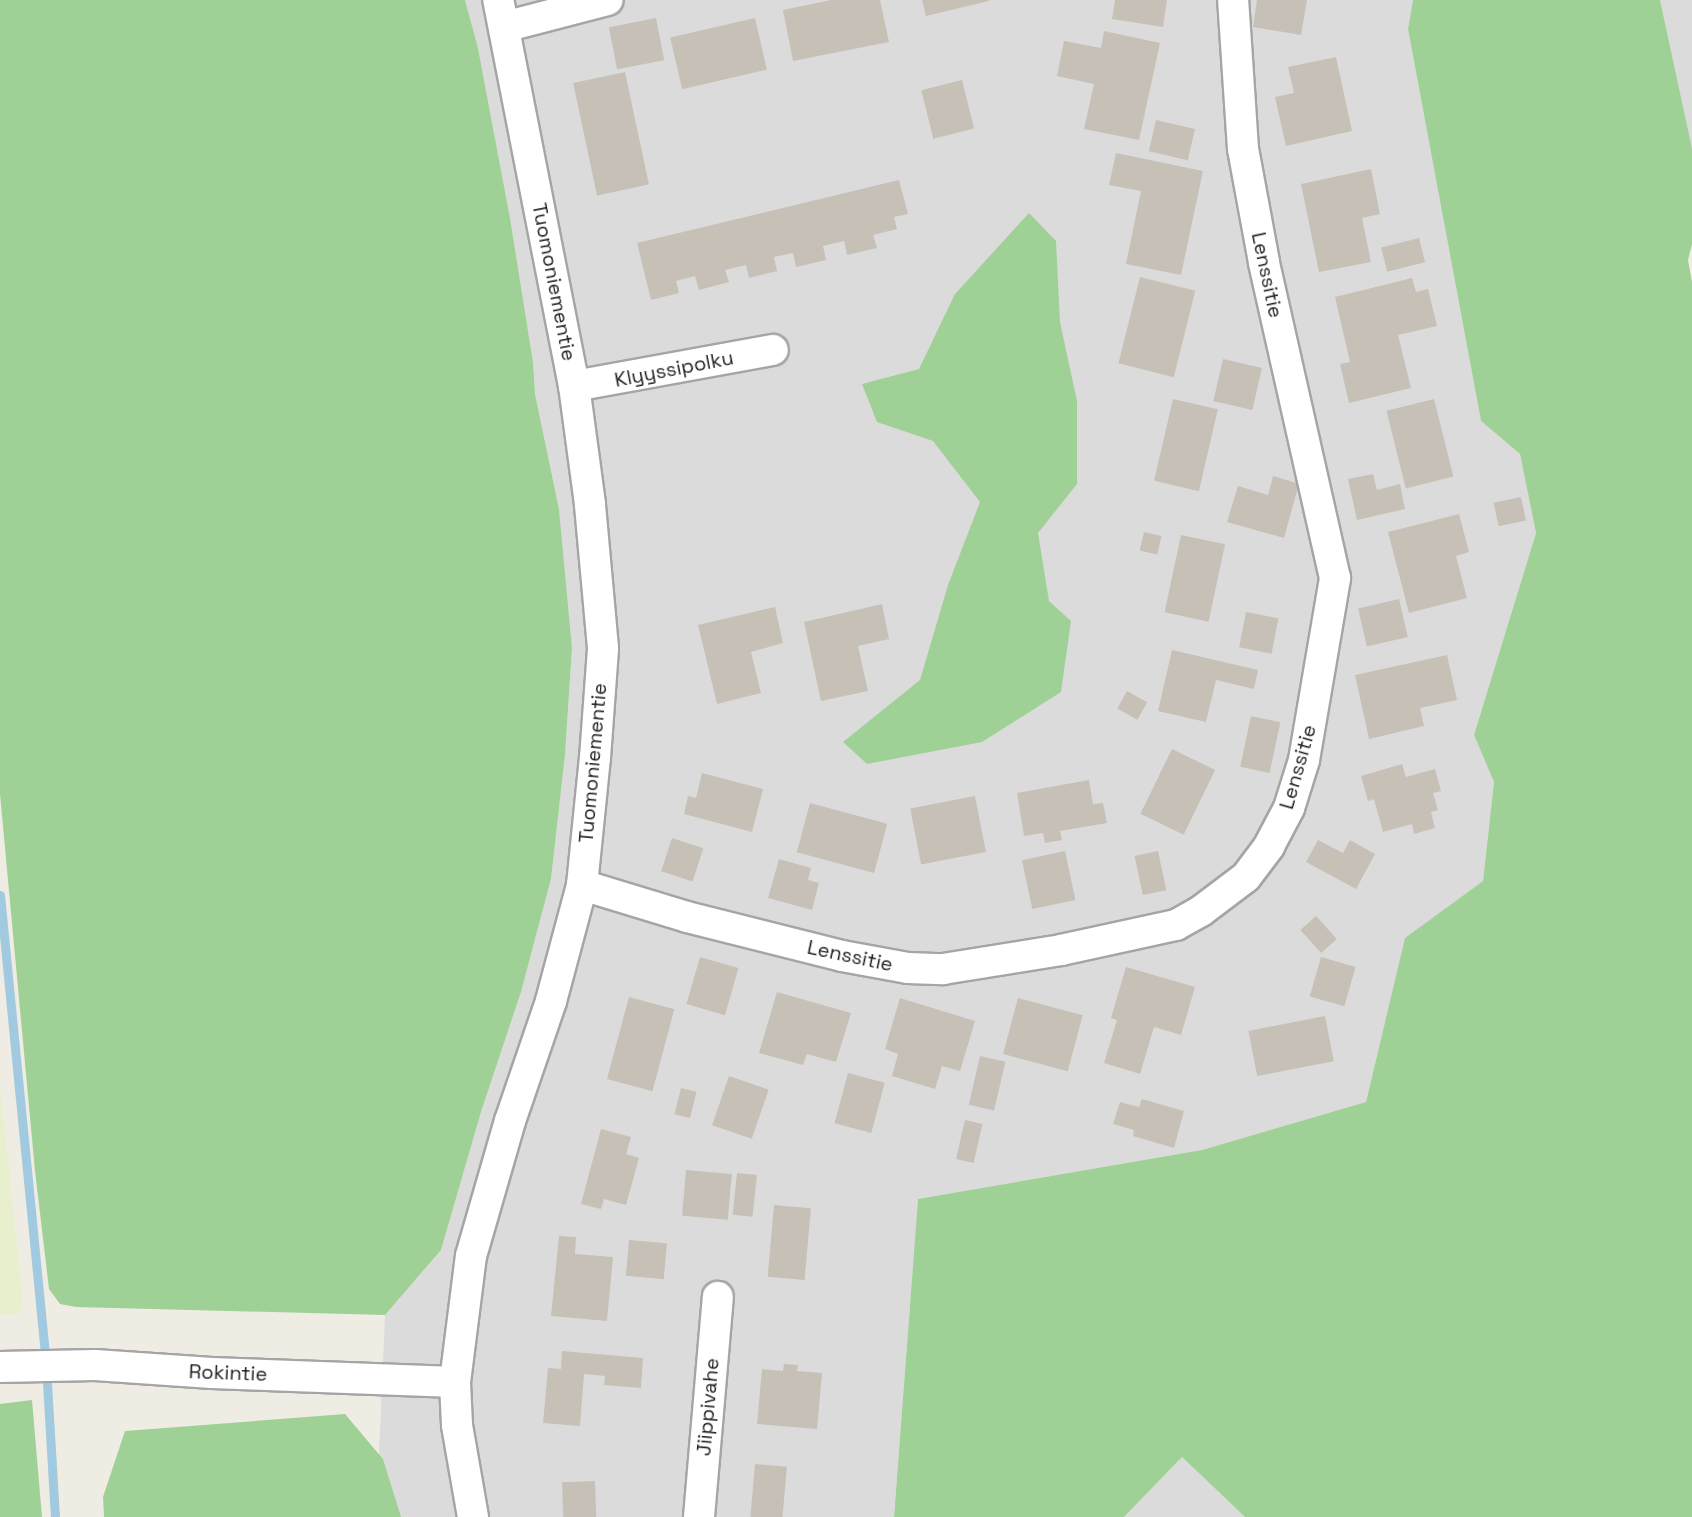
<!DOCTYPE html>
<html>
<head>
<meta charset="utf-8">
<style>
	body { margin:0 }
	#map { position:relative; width:1692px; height:1517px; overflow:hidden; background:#efede3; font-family:"Space Grotesk",sans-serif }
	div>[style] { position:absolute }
	.residential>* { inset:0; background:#dcdbdb }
	.farmland>* { inset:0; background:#e8efcd }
	.forest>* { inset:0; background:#9fd196 }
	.stream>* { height:9px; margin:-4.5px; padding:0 4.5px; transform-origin:4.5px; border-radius:4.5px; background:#a1c9e0 }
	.building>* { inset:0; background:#c7c0b6; transform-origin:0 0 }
	.roads { filter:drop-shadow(2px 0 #a5a5a5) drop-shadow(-2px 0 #a5a5a5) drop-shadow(0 2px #a5a5a5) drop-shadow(0 -2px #a5a5a5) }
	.minor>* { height:30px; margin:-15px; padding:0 15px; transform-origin:15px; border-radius:15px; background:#fff }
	span { translate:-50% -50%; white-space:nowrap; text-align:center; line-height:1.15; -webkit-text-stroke:4.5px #fff; paint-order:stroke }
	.street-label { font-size:20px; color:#1e1e1e }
</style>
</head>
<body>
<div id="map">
	<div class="residential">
		<i style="clip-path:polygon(465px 0,1413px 0,1408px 29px,1481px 421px,1520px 454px,1536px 533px,1474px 735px,1494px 782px,1483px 881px,1405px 939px,1366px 1102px,1202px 1150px,918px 1199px,894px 1517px,399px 1517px,379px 1454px,385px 1315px,441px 1250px,481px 1112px,521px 992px,551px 879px,565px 755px,572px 648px,559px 509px,535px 394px,533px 362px,510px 218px,478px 48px)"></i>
		<i style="clip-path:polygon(1660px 0,1692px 0,1692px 148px)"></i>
		<i style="clip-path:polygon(1182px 1457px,1245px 1517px,1124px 1517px)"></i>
	</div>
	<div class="farmland">
		<i style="clip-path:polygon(0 1086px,23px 1304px,18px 1315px,0 1314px)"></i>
	</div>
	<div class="forest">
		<i style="clip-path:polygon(0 0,465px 0,478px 48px,510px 218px,533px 362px,535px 394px,559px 509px,572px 648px,565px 755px,551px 879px,521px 992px,481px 1112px,441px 1250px,385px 1315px,76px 1307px,60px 1304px,49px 1289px,35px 1171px,0 794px)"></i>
		<i style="clip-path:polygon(1413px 0,1660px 0,1692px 148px,1692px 244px,1688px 260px,1692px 282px,1692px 1517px,1245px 1517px,1182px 1457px,1124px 1517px,894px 1517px,918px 1199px,1202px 1150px,1366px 1102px,1405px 938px,1483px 881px,1494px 782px,1474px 735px,1536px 533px,1520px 454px,1481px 421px,1408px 29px)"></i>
		<i style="clip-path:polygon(1029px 213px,1056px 241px,1060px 322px,1077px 401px,1077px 484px,1038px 533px,1049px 601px,1071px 621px,1061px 692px,982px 742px,867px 764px,843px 742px,920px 680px,948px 585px,980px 502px,933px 441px,877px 422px,862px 384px,919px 369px,955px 294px)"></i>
		<i style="clip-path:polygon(32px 1400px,42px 1517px,0 1517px,0 1404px)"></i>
		<i style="clip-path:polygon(345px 1414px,383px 1459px,401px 1517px,104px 1517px,103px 1497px,125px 1431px)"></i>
	</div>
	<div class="stream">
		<i style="left:0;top:895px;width:473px;rotate:84.4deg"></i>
		<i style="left:46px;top:1366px;width:151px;rotate:86.6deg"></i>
	</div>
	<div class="building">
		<i style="clip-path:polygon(831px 0,880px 0,889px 42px,793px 61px,783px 10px)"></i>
		<i style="clip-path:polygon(922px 0,989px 0,989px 1px,926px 16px)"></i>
		<i style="clip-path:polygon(1115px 0,1167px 0,1163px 27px,1112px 19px)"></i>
		<i style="clip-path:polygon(1257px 0,1307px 0,1301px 35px,1253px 27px)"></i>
		<i style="left:656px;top:18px;width:43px;height:48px;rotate:79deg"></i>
		<i style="left:755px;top:18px;width:53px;height:87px;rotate:77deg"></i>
		<i style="clip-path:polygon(1104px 31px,1160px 43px,1139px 140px,1084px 129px,1094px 84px,1057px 76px,1064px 41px,1101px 48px)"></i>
		<i style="clip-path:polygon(1336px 57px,1352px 131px,1286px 146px,1275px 97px,1294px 93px,1288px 67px)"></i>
		<i style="left:625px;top:72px;width:115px;height:53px;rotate:78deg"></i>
		<i style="left:962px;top:80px;width:50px;height:42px;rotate:76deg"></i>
		<i style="left:1156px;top:120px;width:40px;height:32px;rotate:13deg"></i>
		<i style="clip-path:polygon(1116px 153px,1203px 171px,1181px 275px,1126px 264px,1141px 191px,1109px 185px)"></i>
		<i style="clip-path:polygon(1371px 169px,1380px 214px,1362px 218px,1371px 262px,1319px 272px,1301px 184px)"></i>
		<i style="clip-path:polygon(899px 180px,908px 214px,894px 217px,897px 229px,873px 235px,877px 248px,847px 255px,844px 241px,823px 246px,826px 260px,796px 267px,793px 253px,774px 257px,777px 271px,749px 278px,746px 265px,725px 270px,729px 282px,699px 290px,695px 276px,676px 281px,679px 293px,651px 300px,637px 243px)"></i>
		<i style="left:1419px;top:238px;width:25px;height:39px;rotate:76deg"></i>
		<i style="left:1140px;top:277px;width:57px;height:89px;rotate:14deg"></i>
		<i style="clip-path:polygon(1412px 278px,1416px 292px,1428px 289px,1437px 326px,1398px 335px,1411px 388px,1349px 403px,1340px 364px,1350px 362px,1335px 297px)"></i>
		<i style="left:1223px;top:359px;width:40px;height:43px;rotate:13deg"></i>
		<i style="left:1173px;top:399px;width:46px;height:84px;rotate:13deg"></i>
		<i style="left:1434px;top:399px;width:80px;height:49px;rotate:76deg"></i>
		<i style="clip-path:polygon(1373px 474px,1377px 490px,1400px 484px,1405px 509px,1357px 520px,1348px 479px)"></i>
		<i style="clip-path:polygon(1273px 476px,1299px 484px,1284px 538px,1227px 522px,1238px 486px,1268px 495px)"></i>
		<i style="left:1521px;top:497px;width:24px;height:28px;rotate:78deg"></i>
		<i style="clip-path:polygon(1459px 514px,1469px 552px,1456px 556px,1467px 598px,1409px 613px,1388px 532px)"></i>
		<i style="left:1144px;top:532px;width:18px;height:19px;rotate:13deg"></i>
		<i style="left:1181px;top:535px;width:45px;height:79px;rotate:12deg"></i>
		<i style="left:1399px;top:599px;width:39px;height:42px;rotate:77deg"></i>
		<i style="clip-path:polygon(882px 604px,889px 639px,858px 646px,868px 691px,821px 701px,804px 622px)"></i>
		<i style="clip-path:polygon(775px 607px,783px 643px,751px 652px,761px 693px,717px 704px,698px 625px)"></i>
		<i style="left:1246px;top:612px;width:33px;height:36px;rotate:11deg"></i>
		<i style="clip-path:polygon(1172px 650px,1258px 670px,1254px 689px,1216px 680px,1206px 722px,1158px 711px)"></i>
		<i style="clip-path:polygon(1447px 655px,1457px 700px,1420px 708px,1424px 726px,1369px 739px,1355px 675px)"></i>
		<i style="left:1127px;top:691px;width:23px;height:20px;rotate:29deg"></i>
		<i style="left:1251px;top:716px;width:30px;height:52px;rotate:12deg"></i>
		<i style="left:1172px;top:749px;width:48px;height:72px;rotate:26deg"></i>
		<i style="clip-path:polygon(1402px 764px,1406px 777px,1435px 769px,1441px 791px,1433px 793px,1438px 810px,1431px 812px,1435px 828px,1414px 834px,1412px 824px,1383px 832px,1374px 799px,1368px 801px,1361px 776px)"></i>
		<i style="clip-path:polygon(702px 773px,763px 789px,752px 832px,684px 814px,688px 796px,696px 798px)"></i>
		<i style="clip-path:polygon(1089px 780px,1093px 804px,1103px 803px,1107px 823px,1060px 831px,1062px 840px,1045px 843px,1043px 833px,1024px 836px,1017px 793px)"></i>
		<i style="left:975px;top:796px;width:57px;height:66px;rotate:79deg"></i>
		<i style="left:810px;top:803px;width:80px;height:51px;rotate:15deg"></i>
		<i style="left:672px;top:838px;width:33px;height:35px;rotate:18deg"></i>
		<i style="clip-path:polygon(1318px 840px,1343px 853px,1350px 840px,1375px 854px,1356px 889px,1306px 862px)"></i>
		<i style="left:1065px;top:851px;width:50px;height:44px;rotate:78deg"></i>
		<i style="left:1158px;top:851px;width:40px;height:24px;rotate:78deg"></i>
		<i style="clip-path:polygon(779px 859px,811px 868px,808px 880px,819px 883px,812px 910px,768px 898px)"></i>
		<i style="left:1316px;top:916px;width:31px;height:21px;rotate:48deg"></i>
		<i style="left:700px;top:957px;width:40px;height:49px;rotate:16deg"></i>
		<i style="left:1321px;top:957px;width:36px;height:41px;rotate:16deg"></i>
		<i style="clip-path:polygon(1126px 967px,1195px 987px,1181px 1035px,1154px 1027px,1140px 1074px,1104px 1063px,1117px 1020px,1111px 1018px)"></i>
		<i style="clip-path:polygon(777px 992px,851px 1013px,836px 1062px,807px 1054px,803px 1065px,759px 1053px)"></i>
		<i style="left:629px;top:997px;width:47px;height:85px;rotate:15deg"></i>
		<i style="clip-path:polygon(900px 998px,975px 1021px,960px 1071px,942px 1066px,935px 1089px,892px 1076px,898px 1054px,885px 1049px)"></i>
		<i style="left:1018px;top:998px;width:67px;height:58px;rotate:15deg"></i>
		<i style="left:1325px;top:1016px;width:46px;height:78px;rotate:79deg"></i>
		<i style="left:980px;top:1056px;width:26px;height:50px;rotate:13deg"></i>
		<i style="left:848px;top:1073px;width:38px;height:52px;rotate:15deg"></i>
		<i style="left:729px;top:1076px;width:42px;height:52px;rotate:19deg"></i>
		<i style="left:681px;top:1088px;width:16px;height:27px;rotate:14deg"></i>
		<i style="clip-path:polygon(1142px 1099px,1184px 1111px,1174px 1148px,1133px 1136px,1134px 1130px,1113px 1124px,1120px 1102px,1139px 1107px)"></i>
		<i style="left:965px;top:1120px;width:18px;height:40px;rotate:13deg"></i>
		<i style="clip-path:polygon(601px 1129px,631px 1137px,626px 1154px,639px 1158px,626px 1205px,604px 1199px,601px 1209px,581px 1204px)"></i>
		<i style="left:686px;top:1170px;width:46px;height:46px;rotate:5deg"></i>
		<i style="left:737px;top:1173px;width:20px;height:42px;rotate:6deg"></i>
		<i style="left:774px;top:1205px;width:37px;height:72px;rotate:5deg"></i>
		<i style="clip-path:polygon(559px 1236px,576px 1237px,575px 1254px,613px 1257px,607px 1321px,551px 1316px)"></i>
		<i style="left:629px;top:1240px;width:38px;height:36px;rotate:5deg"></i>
		<i style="clip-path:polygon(562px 1351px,643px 1358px,641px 1388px,604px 1385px,605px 1376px,584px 1374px,580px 1426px,543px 1423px,548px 1368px,561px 1369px)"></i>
		<i style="clip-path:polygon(784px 1364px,798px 1365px,797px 1371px,822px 1373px,817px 1429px,757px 1424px,762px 1369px,783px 1371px)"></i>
		<i style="left:755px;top:1464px;width:32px;height:53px;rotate:5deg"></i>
		<i style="left:595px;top:1481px;width:36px;height:33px;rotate:88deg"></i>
	</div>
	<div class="roads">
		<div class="minor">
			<i style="left:504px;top:27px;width:107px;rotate:-14.6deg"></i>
			<i style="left:574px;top:386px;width:202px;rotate:-10.3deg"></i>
			<i style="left:582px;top:885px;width:110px;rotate:16.9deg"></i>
			<i style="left:687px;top:917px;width:160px;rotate:14.1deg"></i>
			<i style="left:842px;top:956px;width:67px;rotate:10.3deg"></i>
			<i style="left:908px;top:968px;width:35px;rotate:2deg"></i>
			<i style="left:943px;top:969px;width:120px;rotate:-9.1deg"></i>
			<i style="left:1061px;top:950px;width:118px;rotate:-12.3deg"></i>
			<i style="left:1176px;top:925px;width:29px;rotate:-29deg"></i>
			<i style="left:1201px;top:911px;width:56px;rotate:-37.1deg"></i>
			<i style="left:1246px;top:877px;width:39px;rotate:-53deg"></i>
			<i style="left:1269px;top:846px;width:43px;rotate:-62.2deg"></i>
			<i style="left:1289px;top:808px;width:50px;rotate:-72.6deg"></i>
			<i style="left:1304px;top:760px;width:185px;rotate:-80.3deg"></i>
			<i style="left:1335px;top:578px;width:324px;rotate:-102.7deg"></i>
			<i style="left:1264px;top:262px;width:115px;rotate:-100.5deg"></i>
			<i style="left:1243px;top:149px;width:149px;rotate:-93.8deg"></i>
			<i style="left:0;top:1367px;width:95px;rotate:-1.2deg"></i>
			<i style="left:95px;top:1365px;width:117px;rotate:3.9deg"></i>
			<i style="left:212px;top:1373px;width:243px;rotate:2.1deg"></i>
			<i style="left:473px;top:1517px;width:93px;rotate:-99.9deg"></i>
			<i style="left:457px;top:1425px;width:43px;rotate:-92.7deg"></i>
			<i style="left:455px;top:1382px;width:127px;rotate:-82.8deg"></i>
			<i style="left:471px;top:1256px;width:141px;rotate:-73.9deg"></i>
			<i style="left:510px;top:1121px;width:127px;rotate:-71.1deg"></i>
			<i style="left:551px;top:1001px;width:120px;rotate:-75deg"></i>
			<i style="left:582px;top:885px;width:128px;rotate:-84.2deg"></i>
			<i style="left:595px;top:758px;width:110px;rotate:-85.8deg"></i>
			<i style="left:603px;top:648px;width:145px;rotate:-95.2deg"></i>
			<i style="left:590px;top:504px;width:119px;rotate:-97.7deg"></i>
			<i style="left:574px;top:386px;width:393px;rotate:-101.1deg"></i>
			<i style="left:699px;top:1517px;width:221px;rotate:-85.1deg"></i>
		</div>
	</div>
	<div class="street-label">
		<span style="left:1267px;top:275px;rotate:78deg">Lenssitie</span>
		<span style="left:554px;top:282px;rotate:79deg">Tuomoniementie</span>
		<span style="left:674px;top:369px;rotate:-11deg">Klyyssipolku</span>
		<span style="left:593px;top:763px;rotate:-85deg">Tuomoniementie</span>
		<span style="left:1298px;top:767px;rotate:-74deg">Lenssitie</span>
		<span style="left:850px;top:956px;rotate:12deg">Lenssitie</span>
		<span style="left:228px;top:1373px;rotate:2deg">Rokintie</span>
		<span style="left:708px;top:1407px;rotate:-85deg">Jiippivahe</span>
	</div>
</div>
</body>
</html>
